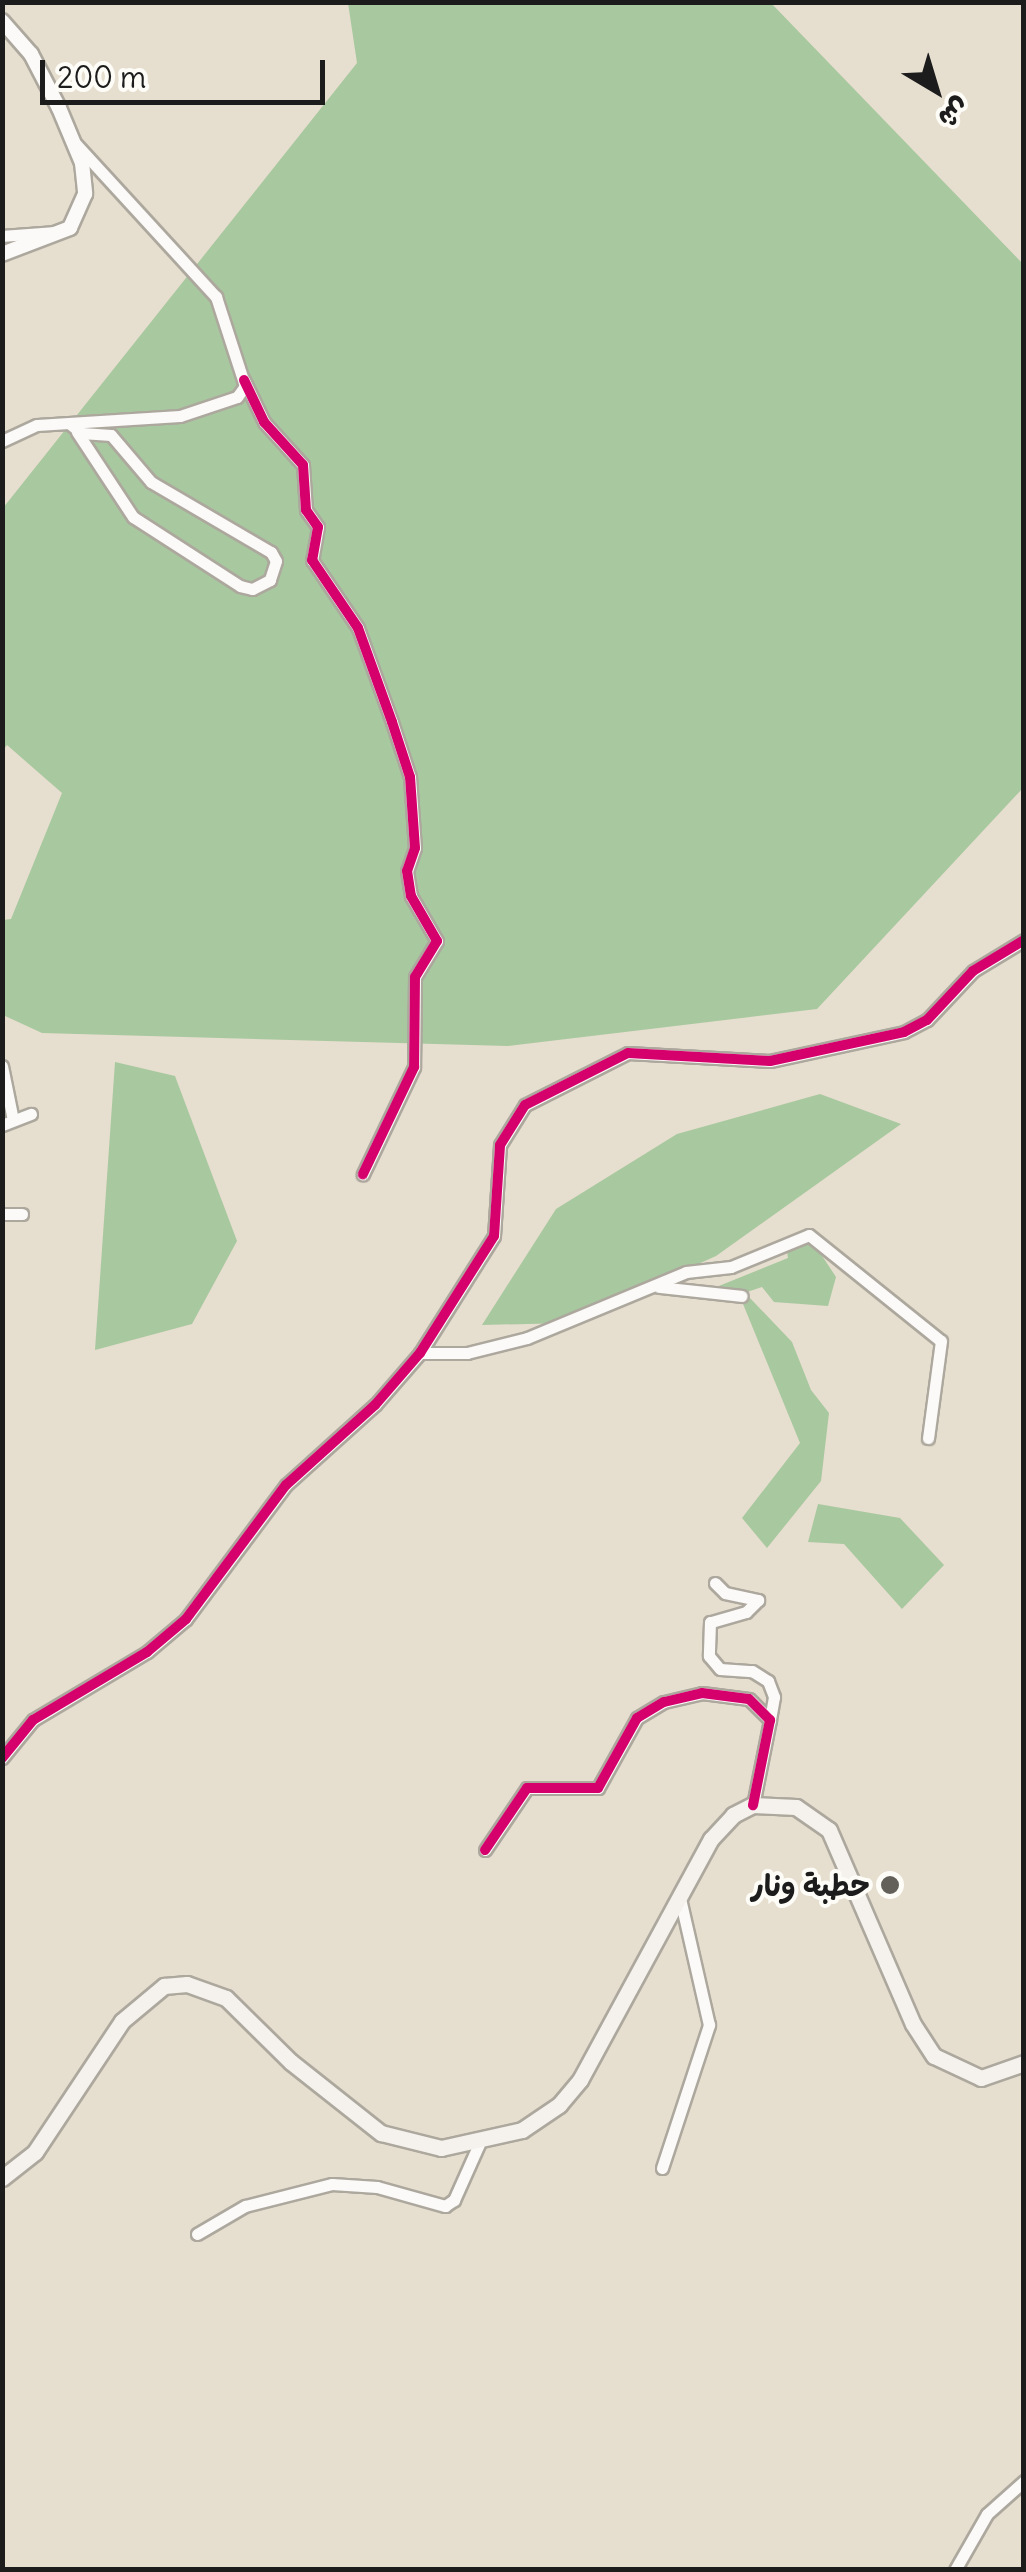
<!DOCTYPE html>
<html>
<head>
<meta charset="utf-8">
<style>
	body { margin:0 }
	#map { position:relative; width:1026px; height:2572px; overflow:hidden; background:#e6dece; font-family:Delius,"Playpen Sans Arabic",sans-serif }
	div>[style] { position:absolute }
	.forest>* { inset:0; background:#a8c89f }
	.roads { filter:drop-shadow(2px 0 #ada89e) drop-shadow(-2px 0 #ada89e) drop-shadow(0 2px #ada89e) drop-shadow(0 -2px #ada89e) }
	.minor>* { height:11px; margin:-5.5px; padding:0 5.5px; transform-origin:5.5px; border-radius:5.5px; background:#fbfaf8 }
	.tertiary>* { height:14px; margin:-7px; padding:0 7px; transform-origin:7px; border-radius:7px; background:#fbfaf8 }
	.secondary>* { height:15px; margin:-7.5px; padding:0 7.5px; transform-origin:7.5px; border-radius:7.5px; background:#f5f2ed }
	.cycleway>* { height:10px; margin:-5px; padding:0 5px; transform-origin:5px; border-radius:5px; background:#d6006c }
	.dots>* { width:28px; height:28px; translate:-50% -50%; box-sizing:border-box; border:5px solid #fdfcf7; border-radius:50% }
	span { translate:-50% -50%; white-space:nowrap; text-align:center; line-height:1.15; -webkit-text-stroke:8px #fdfcf7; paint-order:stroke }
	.poi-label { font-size:30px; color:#1c1c1c; font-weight:700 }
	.right { translate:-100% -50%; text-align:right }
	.frame { position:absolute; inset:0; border:5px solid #1c1c1c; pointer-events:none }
	.north { position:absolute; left:886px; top:40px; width:100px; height:100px; -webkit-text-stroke:8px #fdfcf7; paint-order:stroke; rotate:142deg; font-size:28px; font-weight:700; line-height:40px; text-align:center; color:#1c1c1c }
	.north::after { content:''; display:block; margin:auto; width:35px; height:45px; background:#1c1c1c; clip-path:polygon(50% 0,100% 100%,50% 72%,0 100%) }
	.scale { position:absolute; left:40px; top:60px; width:285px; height:45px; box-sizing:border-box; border:5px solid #1c1c1c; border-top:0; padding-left:12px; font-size:30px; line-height:35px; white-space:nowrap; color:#1c1c1c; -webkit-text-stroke:8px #fdfcf7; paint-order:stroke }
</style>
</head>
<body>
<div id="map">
	<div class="forest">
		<i style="clip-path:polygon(348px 3px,771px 3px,1023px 264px,1023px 788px,817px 1009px,508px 1046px,42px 1033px,3px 1015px,3px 920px,11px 919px,62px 793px,7px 745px,3px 750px,3px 508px,357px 63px)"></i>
		<i style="clip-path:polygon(115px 1062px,175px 1076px,237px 1241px,192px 1324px,95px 1350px)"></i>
		<i style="clip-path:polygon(820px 1094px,901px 1124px,716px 1256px,567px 1323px,482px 1325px,556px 1209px,677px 1134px)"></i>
		<i style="clip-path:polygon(807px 1233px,836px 1277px,828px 1306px,774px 1302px,762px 1287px,726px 1299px,709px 1290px,788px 1258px,786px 1245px)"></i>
		<i style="clip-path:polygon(749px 1297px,792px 1342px,811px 1390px,829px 1413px,821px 1481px,767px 1548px,742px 1518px,800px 1443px,741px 1299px)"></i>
		<i style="clip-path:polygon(818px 1504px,900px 1518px,944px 1565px,902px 1609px,844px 1544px,808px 1542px)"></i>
	</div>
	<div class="roads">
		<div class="minor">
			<i style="left:2px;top:236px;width:55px;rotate:-4.2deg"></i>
			<i style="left:244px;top:380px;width:47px;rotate:64.5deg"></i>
			<i style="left:264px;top:422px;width:58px;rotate:47.8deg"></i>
			<i style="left:303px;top:465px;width:45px;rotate:86.2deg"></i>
			<i style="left:306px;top:510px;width:21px;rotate:55deg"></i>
			<i style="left:318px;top:527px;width:34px;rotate:100deg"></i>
			<i style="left:312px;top:560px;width:82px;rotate:55.9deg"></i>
			<i style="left:358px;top:628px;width:100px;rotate:70.1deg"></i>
			<i style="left:392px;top:722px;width:58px;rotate:71.9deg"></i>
			<i style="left:410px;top:777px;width:71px;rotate:86deg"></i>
			<i style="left:415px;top:848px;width:24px;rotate:109deg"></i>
			<i style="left:407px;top:871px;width:25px;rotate:81deg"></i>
			<i style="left:411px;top:896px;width:52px;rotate:60deg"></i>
			<i style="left:437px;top:941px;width:42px;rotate:121.4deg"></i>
			<i style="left:415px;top:977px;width:90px;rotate:90.6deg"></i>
			<i style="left:414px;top:1067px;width:119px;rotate:115.5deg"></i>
			<i style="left:70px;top:424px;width:14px;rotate:39deg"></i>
			<i style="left:81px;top:433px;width:30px;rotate:4deg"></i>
			<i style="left:111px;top:435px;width:62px;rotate:49.6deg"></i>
			<i style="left:151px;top:482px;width:139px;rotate:30.3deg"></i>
			<i style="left:271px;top:552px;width:10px;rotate:61deg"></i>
			<i style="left:276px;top:561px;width:20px;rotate:108deg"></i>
			<i style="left:270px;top:580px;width:20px;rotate:153deg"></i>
			<i style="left:252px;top:589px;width:12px;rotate:-166deg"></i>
			<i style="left:240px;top:586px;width:127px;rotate:-147.2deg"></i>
			<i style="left:133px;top:517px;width:102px;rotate:-123.4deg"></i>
			<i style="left:2px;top:441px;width:38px;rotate:-25deg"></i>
			<i style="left:37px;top:425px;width:143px;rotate:-3.6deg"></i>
			<i style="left:180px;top:416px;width:60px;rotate:-18.4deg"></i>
			<i style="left:237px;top:397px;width:14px;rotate:-54deg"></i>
			<i style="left:245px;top:386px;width:94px;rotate:-108deg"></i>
			<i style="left:216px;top:297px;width:207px;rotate:-132.5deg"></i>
			<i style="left:2px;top:1066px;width:55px;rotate:78.5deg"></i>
			<i style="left:2px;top:1125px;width:31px;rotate:-21deg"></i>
			<i style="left:2px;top:1214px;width:20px"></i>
			<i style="left:659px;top:1287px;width:83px;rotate:6.2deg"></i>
			<i style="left:420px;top:1353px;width:47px"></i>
			<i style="left:467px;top:1353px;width:62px;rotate:-14deg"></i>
			<i style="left:527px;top:1338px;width:172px;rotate:-22.5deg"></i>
			<i style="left:686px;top:1272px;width:45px;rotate:-6.3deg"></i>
			<i style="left:731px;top:1267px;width:84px;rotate:-22.3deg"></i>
			<i style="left:809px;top:1235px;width:169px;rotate:38.8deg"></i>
			<i style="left:941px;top:1341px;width:98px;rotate:97.6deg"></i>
			<i style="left:715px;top:1583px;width:14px;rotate:45deg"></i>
			<i style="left:725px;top:1593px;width:34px;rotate:12deg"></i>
			<i style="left:758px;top:1600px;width:17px;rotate:135deg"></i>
			<i style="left:746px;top:1612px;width:37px;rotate:164deg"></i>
			<i style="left:710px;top:1622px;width:34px;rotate:92deg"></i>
			<i style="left:709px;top:1656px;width:17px;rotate:50deg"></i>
			<i style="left:720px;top:1669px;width:32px;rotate:4deg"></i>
			<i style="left:752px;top:1671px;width:19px;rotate:32deg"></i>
			<i style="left:768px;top:1681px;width:17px;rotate:69deg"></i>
			<i style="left:774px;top:1697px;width:23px;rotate:100deg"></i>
			<i style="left:2px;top:1758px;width:49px;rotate:-50.8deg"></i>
			<i style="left:33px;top:1720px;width:133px;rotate:-30.8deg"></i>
			<i style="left:147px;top:1652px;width:51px;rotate:-40.2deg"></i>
			<i style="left:186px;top:1619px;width:167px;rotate:-53.3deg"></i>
			<i style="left:286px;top:1485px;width:120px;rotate:-42deg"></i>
			<i style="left:375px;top:1405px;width:69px;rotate:-49.1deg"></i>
			<i style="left:420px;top:1353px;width:138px;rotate:-57.7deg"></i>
			<i style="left:494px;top:1236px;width:91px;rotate:-86.2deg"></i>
			<i style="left:500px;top:1145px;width:47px;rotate:-58deg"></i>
			<i style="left:525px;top:1105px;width:115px;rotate:-26.8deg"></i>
			<i style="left:628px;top:1053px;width:142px;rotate:3.2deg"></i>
			<i style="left:770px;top:1061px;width:137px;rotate:-12.2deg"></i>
			<i style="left:904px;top:1032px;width:26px;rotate:-28deg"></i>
			<i style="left:927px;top:1020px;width:67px;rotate:-46.8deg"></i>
			<i style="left:973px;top:971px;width:60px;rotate:-31.3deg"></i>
			<i style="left:485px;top:1850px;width:75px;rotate:-55.9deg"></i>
			<i style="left:527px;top:1788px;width:71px"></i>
			<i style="left:598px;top:1788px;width:80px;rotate:-60.9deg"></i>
			<i style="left:637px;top:1718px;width:31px;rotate:-31deg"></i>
			<i style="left:664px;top:1702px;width:39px;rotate:-13deg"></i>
			<i style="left:702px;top:1693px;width:47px;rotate:7.3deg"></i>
			<i style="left:749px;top:1699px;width:30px;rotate:45deg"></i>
			<i style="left:770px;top:1720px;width:87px;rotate:101.3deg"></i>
			<i style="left:662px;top:2168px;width:151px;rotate:-71.8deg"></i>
			<i style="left:709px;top:2025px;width:130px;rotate:-102.9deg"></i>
			<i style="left:197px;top:2234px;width:56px;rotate:-30.3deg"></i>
			<i style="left:245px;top:2206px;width:90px;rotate:-14.2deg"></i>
			<i style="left:332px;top:2184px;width:45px;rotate:3.8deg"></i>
			<i style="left:377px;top:2187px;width:71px;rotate:15.6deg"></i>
			<i style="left:445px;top:2206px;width:11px;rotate:-34deg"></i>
			<i style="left:454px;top:2200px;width:61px;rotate:-65.9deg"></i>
			<i style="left:955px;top:2570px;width:64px;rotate:-60.3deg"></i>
			<i style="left:987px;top:2514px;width:50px;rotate:-41.7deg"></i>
		</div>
		<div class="tertiary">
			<i style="left:2px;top:21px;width:44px;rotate:48.7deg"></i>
			<i style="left:31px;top:54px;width:61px;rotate:62.6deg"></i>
			<i style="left:59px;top:108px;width:60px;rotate:67.3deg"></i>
			<i style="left:82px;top:163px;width:31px;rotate:84deg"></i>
			<i style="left:85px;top:194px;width:37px;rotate:114deg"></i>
			<i style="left:70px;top:228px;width:73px;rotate:159.1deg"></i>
		</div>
		<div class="secondary">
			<i style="left:2px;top:2178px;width:42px;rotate:-38.2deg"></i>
			<i style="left:35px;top:2152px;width:157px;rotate:-56.4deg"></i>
			<i style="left:122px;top:2021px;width:55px;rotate:-39.8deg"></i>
			<i style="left:164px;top:1986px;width:23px;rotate:-5deg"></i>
			<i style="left:187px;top:1984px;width:41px;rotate:19.7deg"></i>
			<i style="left:226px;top:1998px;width:91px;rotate:44.6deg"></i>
			<i style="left:291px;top:2062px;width:115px;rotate:38.3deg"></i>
			<i style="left:381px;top:2133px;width:62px;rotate:14deg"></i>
			<i style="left:441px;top:2148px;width:83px;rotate:-12.5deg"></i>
			<i style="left:522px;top:2130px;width:45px;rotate:-34deg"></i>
			<i style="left:559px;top:2105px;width:33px;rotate:-50deg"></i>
			<i style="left:580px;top:2080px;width:274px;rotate:-61.5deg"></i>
			<i style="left:711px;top:1839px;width:33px;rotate:-47deg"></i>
			<i style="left:733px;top:1815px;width:22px;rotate:-27deg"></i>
			<i style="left:753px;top:1805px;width:43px;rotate:2.7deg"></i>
			<i style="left:796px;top:1807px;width:40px;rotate:34.9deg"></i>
			<i style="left:829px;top:1830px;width:211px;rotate:66.6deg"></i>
			<i style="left:913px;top:2024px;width:38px;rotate:57deg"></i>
			<i style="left:934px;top:2056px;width:52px;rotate:25.1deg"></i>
			<i style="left:981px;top:2078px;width:46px;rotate:-19.2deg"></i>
		</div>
	</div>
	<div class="cycleway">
		<i style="left:244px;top:380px;width:47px;rotate:64.5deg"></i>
		<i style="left:264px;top:422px;width:58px;rotate:47.8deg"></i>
		<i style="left:303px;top:465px;width:45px;rotate:86.2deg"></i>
		<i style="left:306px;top:510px;width:21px;rotate:55deg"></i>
		<i style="left:318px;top:527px;width:34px;rotate:100deg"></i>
		<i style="left:312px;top:560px;width:82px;rotate:55.9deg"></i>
		<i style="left:358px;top:628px;width:100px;rotate:70.1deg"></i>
		<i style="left:392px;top:722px;width:58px;rotate:71.9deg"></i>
		<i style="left:410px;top:777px;width:71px;rotate:86deg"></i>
		<i style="left:415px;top:848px;width:24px;rotate:109deg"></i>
		<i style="left:407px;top:871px;width:25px;rotate:81deg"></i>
		<i style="left:411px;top:896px;width:52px;rotate:60deg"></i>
		<i style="left:437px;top:941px;width:42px;rotate:121.4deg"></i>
		<i style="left:415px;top:977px;width:90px;rotate:90.6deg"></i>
		<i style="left:414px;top:1067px;width:119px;rotate:115.5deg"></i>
		<i style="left:2px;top:1758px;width:49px;rotate:-50.8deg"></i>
		<i style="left:33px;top:1720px;width:133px;rotate:-30.8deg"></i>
		<i style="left:147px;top:1652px;width:51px;rotate:-40.2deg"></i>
		<i style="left:186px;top:1619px;width:167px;rotate:-53.3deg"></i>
		<i style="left:286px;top:1485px;width:120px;rotate:-42deg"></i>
		<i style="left:375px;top:1405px;width:69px;rotate:-49.1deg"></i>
		<i style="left:420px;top:1353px;width:138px;rotate:-57.7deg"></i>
		<i style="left:494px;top:1236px;width:91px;rotate:-86.2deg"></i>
		<i style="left:500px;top:1145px;width:47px;rotate:-58deg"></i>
		<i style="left:525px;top:1105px;width:115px;rotate:-26.8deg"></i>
		<i style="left:628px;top:1053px;width:142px;rotate:3.2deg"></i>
		<i style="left:770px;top:1061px;width:137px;rotate:-12.2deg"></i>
		<i style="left:904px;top:1032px;width:26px;rotate:-28deg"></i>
		<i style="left:927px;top:1020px;width:67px;rotate:-46.8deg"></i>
		<i style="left:973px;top:971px;width:60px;rotate:-31.3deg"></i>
		<i style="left:485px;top:1850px;width:75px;rotate:-55.9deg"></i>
		<i style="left:527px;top:1788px;width:71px"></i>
		<i style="left:598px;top:1788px;width:80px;rotate:-60.9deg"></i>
		<i style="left:637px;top:1718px;width:31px;rotate:-31deg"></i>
		<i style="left:664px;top:1702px;width:39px;rotate:-13deg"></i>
		<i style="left:702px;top:1693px;width:47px;rotate:7.3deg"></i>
		<i style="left:749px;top:1699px;width:30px;rotate:45deg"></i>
		<i style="left:770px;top:1720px;width:87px;rotate:101.3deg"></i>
	</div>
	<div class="dots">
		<i style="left:890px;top:1885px;background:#63605a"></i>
	</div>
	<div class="poi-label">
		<span class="right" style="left:870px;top:1885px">حطبة ونار</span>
	</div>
	<div class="frame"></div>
	<div class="north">ش</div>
	<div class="scale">200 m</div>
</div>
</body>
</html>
